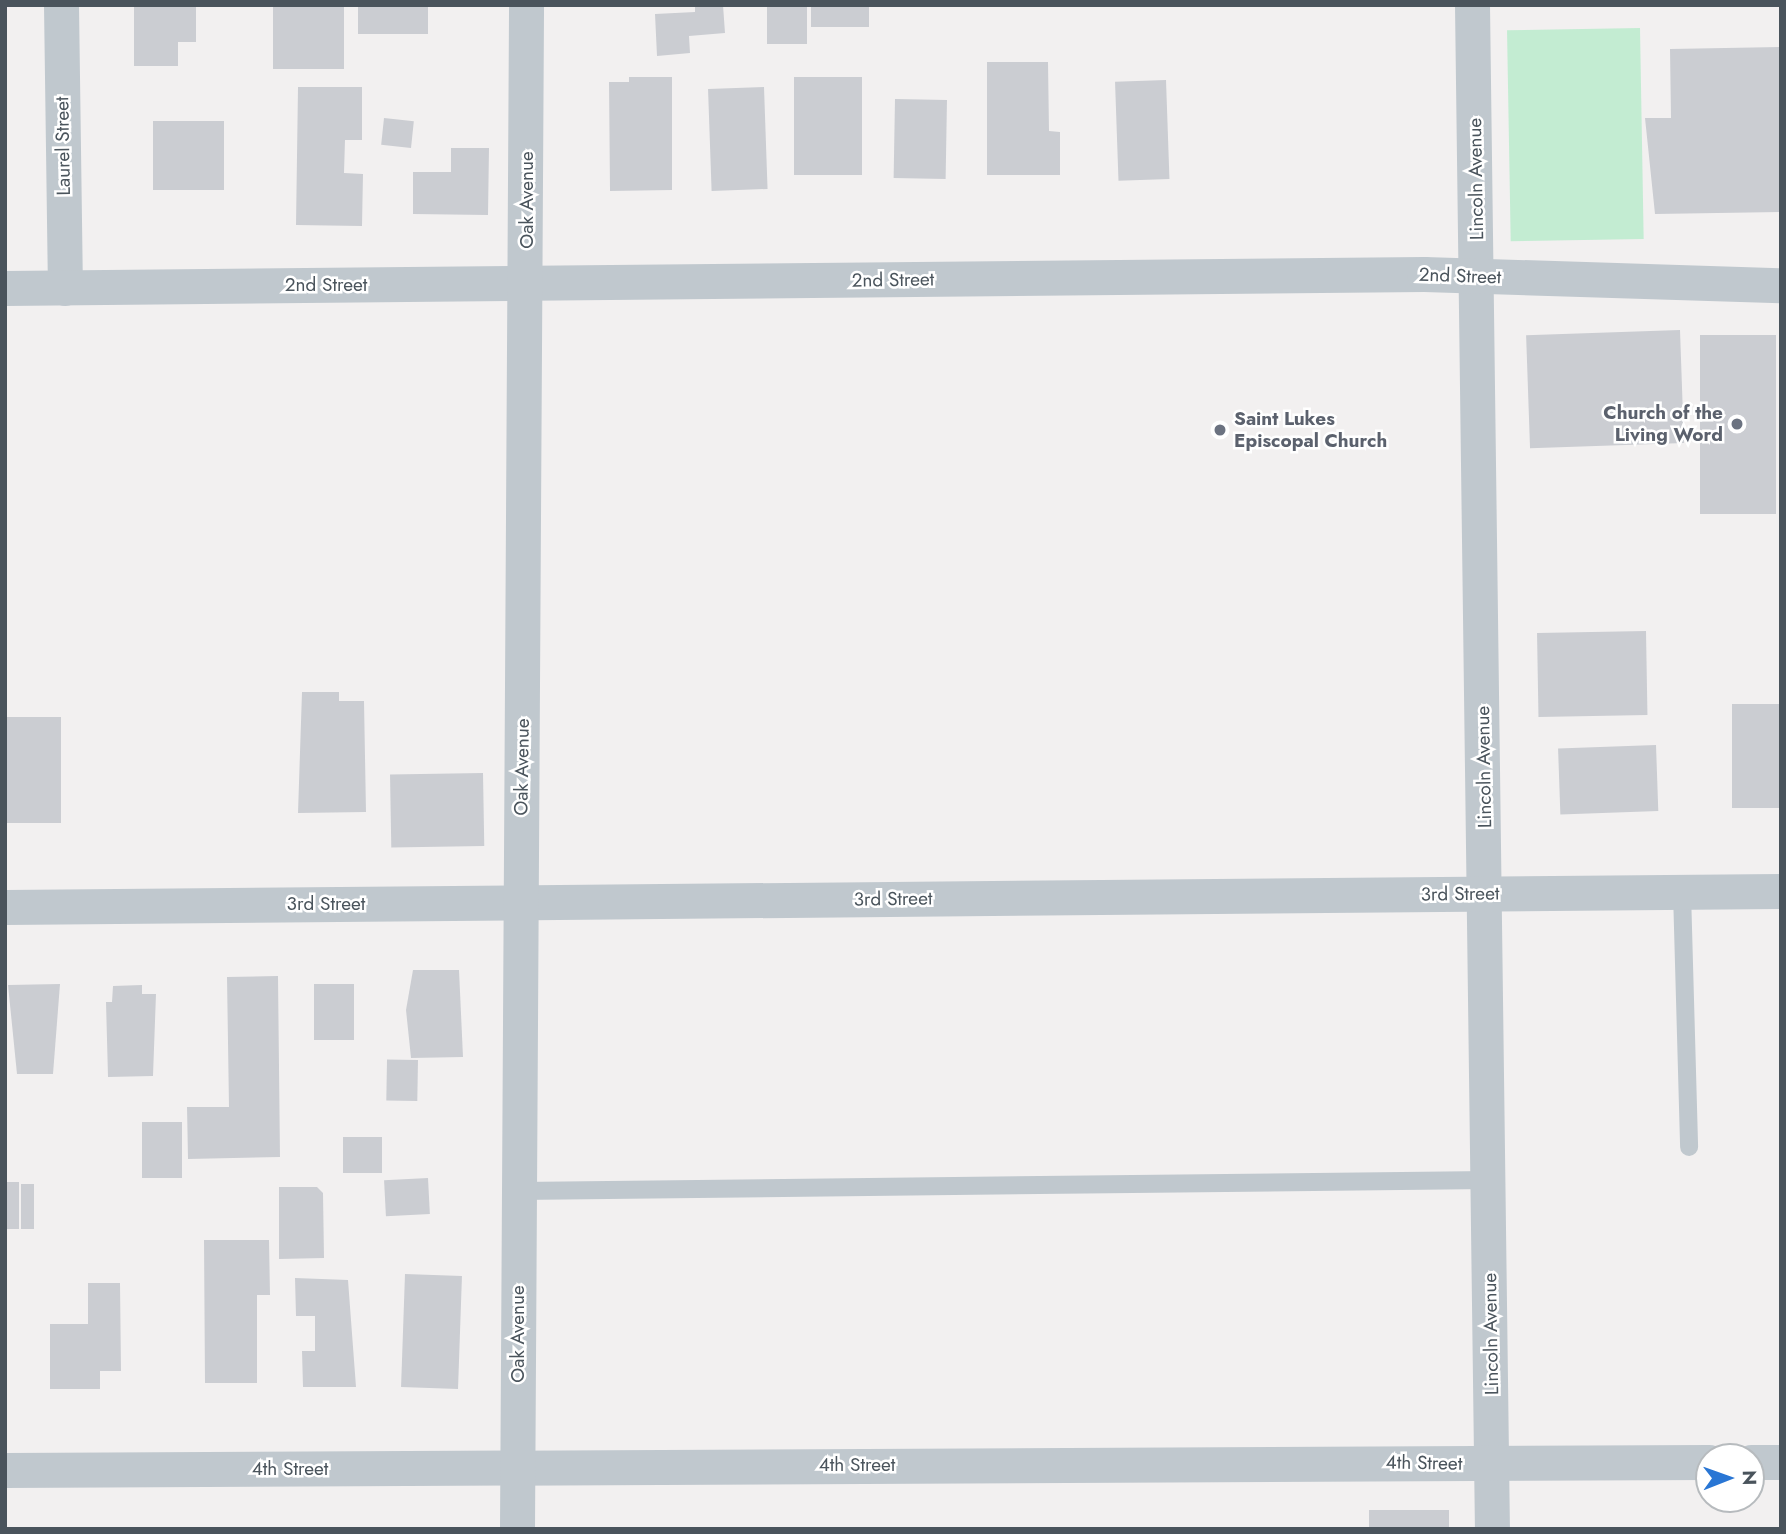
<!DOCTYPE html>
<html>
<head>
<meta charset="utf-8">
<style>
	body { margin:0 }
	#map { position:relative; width:1786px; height:1534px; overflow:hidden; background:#f2f0f0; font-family:Jost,sans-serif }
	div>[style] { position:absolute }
	.green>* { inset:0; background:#c3ecd2; transform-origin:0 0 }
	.building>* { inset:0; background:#cbcdd2; transform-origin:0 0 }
	.service>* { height:18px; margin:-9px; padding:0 9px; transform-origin:9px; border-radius:9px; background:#c0c8ce }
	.minor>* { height:35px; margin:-17.5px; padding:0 17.5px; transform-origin:17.5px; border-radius:17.5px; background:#c0c8ce }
	.dots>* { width:19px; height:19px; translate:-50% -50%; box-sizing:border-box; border:4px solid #fff; border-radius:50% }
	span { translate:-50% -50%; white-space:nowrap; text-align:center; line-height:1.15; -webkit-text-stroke:5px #fff; paint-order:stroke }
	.street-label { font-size:19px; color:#4a545c }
	.worship-label { font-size:19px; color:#5b616d; font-weight:700 }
	.right { translate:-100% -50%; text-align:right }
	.left { translate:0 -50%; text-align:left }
	.frame { position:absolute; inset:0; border:7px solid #4a545c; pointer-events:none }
	.north { position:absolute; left:1695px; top:1443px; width:70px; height:70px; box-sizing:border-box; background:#fff; border:2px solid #b7bbbe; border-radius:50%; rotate:89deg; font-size:19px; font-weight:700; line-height:28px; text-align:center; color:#4a545c }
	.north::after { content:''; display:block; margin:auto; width:24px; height:32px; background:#2976d4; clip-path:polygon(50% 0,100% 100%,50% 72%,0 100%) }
</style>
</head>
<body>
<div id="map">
	<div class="green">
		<i style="left:1640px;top:28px;width:211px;height:133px;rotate:89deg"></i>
	</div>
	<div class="building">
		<i style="left:273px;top:5px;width:71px;height:64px"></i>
		<i style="left:358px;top:5px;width:70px;height:29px"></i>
		<i style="clip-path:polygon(695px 5px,723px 5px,725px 33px,689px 36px,690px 53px,657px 56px,655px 14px,695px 12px)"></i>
		<i style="left:767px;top:5px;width:40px;height:39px"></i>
		<i style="left:811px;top:5px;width:58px;height:22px"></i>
		<i style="clip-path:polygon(134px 7px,196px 7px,196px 42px,178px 42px,178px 66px,134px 66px)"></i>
		<i style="clip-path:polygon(1781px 47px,1781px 212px,1655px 214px,1645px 118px,1671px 118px,1670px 49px)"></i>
		<i style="clip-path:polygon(987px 62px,1048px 62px,1049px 131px,1060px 132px,1060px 175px,987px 175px)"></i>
		<i style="clip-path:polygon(629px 77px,672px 77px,672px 190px,610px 191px,609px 82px,629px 82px)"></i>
		<i style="left:794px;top:77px;width:68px;height:98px"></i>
		<i style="left:1166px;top:80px;width:99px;height:51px;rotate:88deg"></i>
		<i style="clip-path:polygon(298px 87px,362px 87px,362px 140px,345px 140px,344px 173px,363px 174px,362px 226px,296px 225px)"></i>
		<i style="left:764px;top:87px;width:102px;height:56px;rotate:88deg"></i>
		<i style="left:895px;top:99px;width:52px;height:79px;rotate:1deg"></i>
		<i style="left:384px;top:118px;width:30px;height:27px;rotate:6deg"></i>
		<i style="left:153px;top:121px;width:71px;height:69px"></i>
		<i style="clip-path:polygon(451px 148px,489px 148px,488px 215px,413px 214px,413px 172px,451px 172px)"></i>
		<i style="left:1680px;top:330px;width:113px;height:154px;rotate:88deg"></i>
		<i style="left:1700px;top:335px;width:76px;height:179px"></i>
		<i style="left:1646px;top:631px;width:84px;height:109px;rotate:89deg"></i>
		<i style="clip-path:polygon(302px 692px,339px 692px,339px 701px,364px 701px,366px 812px,298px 813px)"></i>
		<i style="left:1732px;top:704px;width:49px;height:104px"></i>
		<i style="left:5px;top:717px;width:56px;height:106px"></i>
		<i style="left:1656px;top:745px;width:66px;height:98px;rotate:88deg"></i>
		<i style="left:483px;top:773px;width:73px;height:93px;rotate:89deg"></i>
		<i style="clip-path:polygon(413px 970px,459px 970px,463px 1057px,411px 1058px,406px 1010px)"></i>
		<i style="clip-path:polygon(278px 976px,280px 1157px,188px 1159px,187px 1107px,229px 1107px,227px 977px)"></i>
		<i style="clip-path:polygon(60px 984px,53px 1074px,17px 1074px,8px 985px)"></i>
		<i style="left:314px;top:984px;width:40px;height:56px"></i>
		<i style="clip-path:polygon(142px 985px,142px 994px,156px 994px,153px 1076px,108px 1077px,106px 1002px,112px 1002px,113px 986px)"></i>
		<i style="left:418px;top:1060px;width:41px;height:31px;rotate:91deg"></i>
		<i style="left:142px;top:1122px;width:40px;height:56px"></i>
		<i style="left:343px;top:1137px;width:39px;height:36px"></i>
		<i style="left:428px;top:1178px;width:36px;height:44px;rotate:87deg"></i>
		<i style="left:5px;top:1182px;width:14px;height:47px"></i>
		<i style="left:21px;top:1184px;width:13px;height:45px"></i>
		<i style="clip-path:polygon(279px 1187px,317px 1187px,323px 1193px,324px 1258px,279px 1259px)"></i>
		<i style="clip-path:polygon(204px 1240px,269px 1240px,270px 1295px,257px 1295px,257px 1383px,205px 1383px)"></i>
		<i style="left:405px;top:1274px;width:57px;height:113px;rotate:2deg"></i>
		<i style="clip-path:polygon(295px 1278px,348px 1280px,356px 1387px,303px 1387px,302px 1351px,315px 1351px,315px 1316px,296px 1316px)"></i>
		<i style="clip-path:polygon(88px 1283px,120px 1283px,121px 1371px,100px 1371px,100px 1389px,50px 1389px,50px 1324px,88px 1324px)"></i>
		<i style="left:1369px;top:1510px;width:80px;height:19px"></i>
	</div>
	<div class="service">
		<i style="left:1682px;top:892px;width:255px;rotate:88.4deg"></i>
		<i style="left:519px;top:1191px;width:970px;rotate:-0.65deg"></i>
	</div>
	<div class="minor">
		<i style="left:61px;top:5px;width:283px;rotate:89.2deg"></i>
		<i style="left:1472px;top:5px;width:1524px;rotate:89.25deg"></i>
		<i style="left:5px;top:288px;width:1419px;rotate:-0.57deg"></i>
		<i style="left:1424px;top:274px;width:357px;rotate:1.8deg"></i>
		<i style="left:5px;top:907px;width:1776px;rotate:-0.52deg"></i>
		<i style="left:1751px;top:1462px;width:30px"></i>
		<i style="left:5px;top:1470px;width:1704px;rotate:-0.27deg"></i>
		<i style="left:517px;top:1529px;width:1524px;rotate:-89.66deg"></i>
	</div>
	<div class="dots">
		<i style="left:1737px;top:424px;background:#6b7280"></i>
		<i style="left:1220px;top:430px;background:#6b7280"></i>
	</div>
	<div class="street-label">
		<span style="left:63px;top:146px;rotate:-91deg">Laurel Street</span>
		<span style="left:1476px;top:179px;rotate:-91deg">Lincoln Avenue</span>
		<span style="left:527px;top:200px;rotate:-90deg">Oak Avenue</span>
		<span style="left:1460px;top:276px;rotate:2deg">2nd Street</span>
		<span style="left:893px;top:280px;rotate:-1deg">2nd Street</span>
		<span style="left:326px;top:285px">2nd Street</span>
		<span style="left:522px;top:767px;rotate:-89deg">Oak Avenue</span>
		<span style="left:1484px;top:767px;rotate:-91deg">Lincoln Avenue</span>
		<span style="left:1460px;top:894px;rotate:-1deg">3rd Street</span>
		<span style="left:893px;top:899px;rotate:-1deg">3rd Street</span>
		<span style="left:326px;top:904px">3rd Street</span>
		<span style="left:518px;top:1334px;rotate:-90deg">Oak Avenue</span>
		<span style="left:1491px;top:1334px;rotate:-91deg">Lincoln Avenue</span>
		<span style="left:1424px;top:1463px;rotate:1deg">4th Street</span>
		<span style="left:857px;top:1465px">4th Street</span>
		<span style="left:290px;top:1469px">4th Street</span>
	</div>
	<div class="worship-label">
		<span class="right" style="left:1723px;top:424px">Church of the<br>Living Word</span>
		<span class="left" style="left:1234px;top:430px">Saint Lukes<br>Episcopal Church</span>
	</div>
	<div class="frame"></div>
	<div class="north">N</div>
</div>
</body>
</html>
